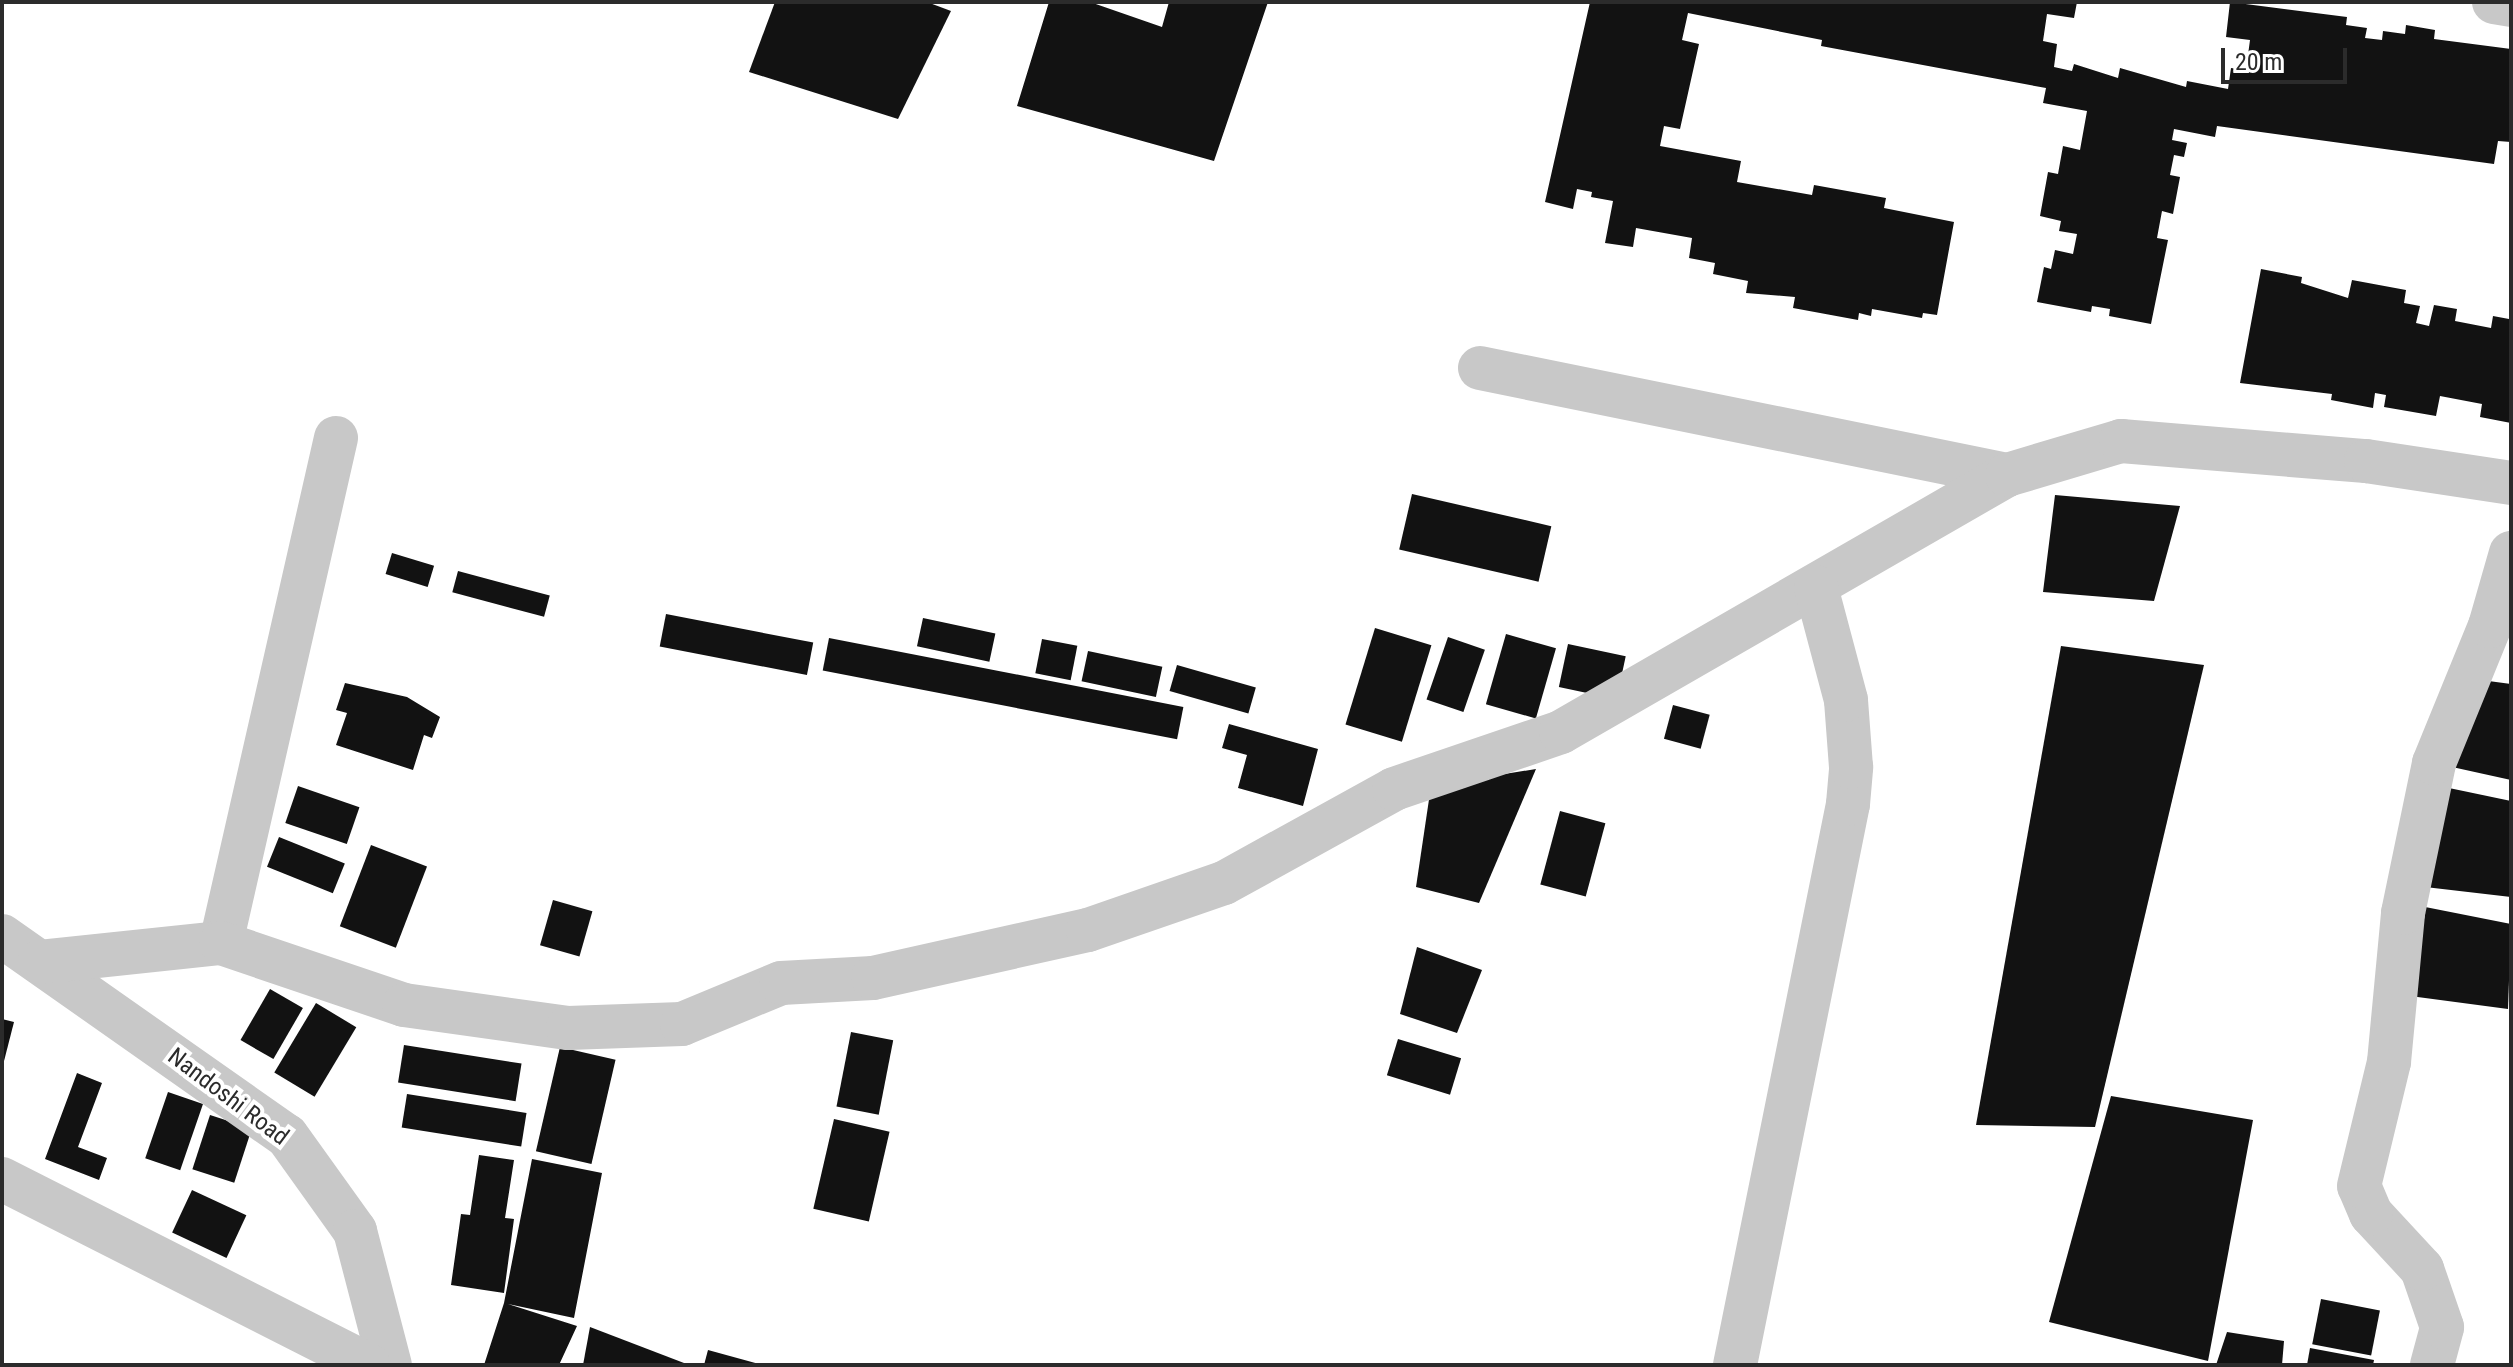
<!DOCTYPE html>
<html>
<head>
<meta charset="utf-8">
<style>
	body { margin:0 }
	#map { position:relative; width:2513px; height:1367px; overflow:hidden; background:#fff; font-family:"Roboto Condensed",sans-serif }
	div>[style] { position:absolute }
	.building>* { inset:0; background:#121212; transform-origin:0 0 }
	.minor>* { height:44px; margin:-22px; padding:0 22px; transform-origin:22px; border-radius:22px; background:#c8c8c8 }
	span { translate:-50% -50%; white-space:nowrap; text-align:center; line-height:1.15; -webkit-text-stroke:8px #fff; paint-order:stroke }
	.street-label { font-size:24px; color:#2b2b2b }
	.frame { position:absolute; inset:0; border:4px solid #2b2b2b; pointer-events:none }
	.scale { position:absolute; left:2221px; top:48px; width:126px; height:36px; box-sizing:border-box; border:4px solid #2b2b2b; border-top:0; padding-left:10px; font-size:24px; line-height:28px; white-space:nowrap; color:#2b2b2b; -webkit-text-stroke:6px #fff; paint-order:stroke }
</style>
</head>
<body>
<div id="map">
	<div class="building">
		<i style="clip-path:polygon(775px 2px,927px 2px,951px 11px,898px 119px,749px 72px)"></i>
		<i style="clip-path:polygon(1049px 2px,1090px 2px,1162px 27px,1169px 2px,1268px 2px,1214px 161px,1017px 106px)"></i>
		<i style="clip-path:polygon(1590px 2px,2077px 2px,2074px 18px,2047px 14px,2043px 41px,2057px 44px,2054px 67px,2072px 71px,2074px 64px,2118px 78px,2120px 68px,2186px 87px,2187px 81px,2228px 89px,2231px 68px,2246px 70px,2250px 40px,2226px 37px,2230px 2px,2347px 17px,2346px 25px,2367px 28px,2365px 38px,2382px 40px,2383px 31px,2405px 34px,2406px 25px,2435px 30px,2434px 39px,2511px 49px,2511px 142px,2498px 141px,2494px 164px,2217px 126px,2215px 137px,2174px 129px,2172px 140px,2187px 143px,2184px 157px,2174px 155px,2170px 175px,2180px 177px,2173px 214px,2162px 211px,2157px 238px,2168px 240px,2151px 324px,2109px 316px,2110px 309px,2092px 306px,2091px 312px,2037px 302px,2044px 267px,2051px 269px,2055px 250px,2073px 254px,2077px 234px,2059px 231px,2061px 221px,2040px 216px,2048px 172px,2058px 174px,2063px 146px,2080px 150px,2087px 111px,2043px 103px,2046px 88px,1821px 46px,1822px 40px,1688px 13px,1682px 40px,1699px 44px,1680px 129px,1664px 126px,1660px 146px,1741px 161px,1737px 182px,1812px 195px,1814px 185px,1886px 198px,1884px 208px,1954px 222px,1937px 315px,1923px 313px,1922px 318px,1872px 309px,1871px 316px,1859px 313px,1858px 320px,1793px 308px,1795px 297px,1746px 293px,1748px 281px,1713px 274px,1715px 263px,1689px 258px,1692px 238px,1636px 228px,1633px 247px,1605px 243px,1613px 201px,1591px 197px,1592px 192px,1577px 189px,1573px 209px,1545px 202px)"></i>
		<i style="clip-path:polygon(2261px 269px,2302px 277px,2301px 283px,2348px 298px,2352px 280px,2406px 290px,2404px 303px,2420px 306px,2416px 323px,2429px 326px,2434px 305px,2457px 309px,2455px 321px,2491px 328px,2493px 316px,2509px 319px,2511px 423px,2480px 417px,2482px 404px,2440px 396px,2436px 416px,2384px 407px,2386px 395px,2375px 393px,2373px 408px,2331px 400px,2332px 394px,2240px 383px)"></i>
		<i style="left:1412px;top:494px;width:143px;height:57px;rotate:13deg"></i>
		<i style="clip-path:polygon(2055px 495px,2180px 506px,2154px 601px,2043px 592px)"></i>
		<i style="left:392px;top:553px;width:44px;height:22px;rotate:17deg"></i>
		<i style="left:458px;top:571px;width:95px;height:22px;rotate:15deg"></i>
		<i style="left:666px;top:614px;width:150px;height:33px;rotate:11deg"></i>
		<i style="left:923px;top:618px;width:74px;height:29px;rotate:12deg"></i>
		<i style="left:1375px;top:628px;width:59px;height:101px;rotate:17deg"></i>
		<i style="left:1506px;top:634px;width:52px;height:73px;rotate:16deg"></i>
		<i style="left:1448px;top:637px;width:39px;height:66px;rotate:19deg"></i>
		<i style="left:829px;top:638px;width:361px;height:33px;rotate:11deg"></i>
		<i style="left:1042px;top:639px;width:36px;height:35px;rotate:11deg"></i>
		<i style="left:1568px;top:644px;width:59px;height:44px;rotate:12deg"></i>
		<i style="clip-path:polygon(2061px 646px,2204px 665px,2095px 1127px,1976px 1125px)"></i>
		<i style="left:1088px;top:651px;width:76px;height:31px;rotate:12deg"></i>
		<i style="left:1177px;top:665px;width:82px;height:27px;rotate:16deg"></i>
		<i style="clip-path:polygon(2466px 678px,2511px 684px,2511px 780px,2434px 763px)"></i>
		<i style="clip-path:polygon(345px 683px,407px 697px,440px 717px,432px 738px,424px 735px,413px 770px,336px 745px,347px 713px,336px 710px)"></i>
		<i style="left:1673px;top:705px;width:38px;height:35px;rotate:15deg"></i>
		<i style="clip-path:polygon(1229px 724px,1318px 749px,1303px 806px,1238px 788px,1247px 755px,1222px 748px)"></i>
		<i style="clip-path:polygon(1536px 769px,1479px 903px,1416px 887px,1431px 786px)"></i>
		<i style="clip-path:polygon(2430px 784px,2511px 801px,2511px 897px,2408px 885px)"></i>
		<i style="left:298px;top:786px;width:65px;height:39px;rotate:19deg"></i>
		<i style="left:1560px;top:811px;width:47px;height:76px;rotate:15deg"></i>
		<i style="left:279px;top:837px;width:71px;height:32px;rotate:22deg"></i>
		<i style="left:371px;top:845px;width:60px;height:87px;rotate:21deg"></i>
		<i style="left:553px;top:900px;width:41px;height:47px;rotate:16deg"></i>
		<i style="clip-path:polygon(2405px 903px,2511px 924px,2508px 1009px,2395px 994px)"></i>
		<i style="clip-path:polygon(1417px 947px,1482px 970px,1457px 1033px,1400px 1014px)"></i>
		<i style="left:270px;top:989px;width:38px;height:59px;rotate:30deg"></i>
		<i style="left:316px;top:1003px;width:47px;height:81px;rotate:31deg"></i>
		<i style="clip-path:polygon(2px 1019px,14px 1022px,3px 1065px,2px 1065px)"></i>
		<i style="left:851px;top:1032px;width:43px;height:76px;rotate:11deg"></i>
		<i style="left:1398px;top:1039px;width:66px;height:38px;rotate:17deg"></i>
		<i style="left:404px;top:1045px;width:119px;height:38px;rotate:9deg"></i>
		<i style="left:560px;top:1047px;width:57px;height:107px;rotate:13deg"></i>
		<i style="clip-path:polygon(77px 1073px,102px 1083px,78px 1147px,107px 1158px,99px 1180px,45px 1159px)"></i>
		<i style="left:168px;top:1092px;width:37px;height:70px;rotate:19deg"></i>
		<i style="left:407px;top:1094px;width:121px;height:34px;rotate:9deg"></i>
		<i style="clip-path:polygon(2111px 1096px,2253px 1120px,2208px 1361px,2049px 1322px)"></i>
		<i style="left:210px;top:1115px;width:44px;height:57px;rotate:18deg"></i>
		<i style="left:834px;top:1119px;width:57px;height:92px;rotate:13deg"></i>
		<i style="clip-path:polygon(479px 1155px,514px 1160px,505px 1218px,514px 1219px,504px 1293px,451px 1285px,461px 1214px,470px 1215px)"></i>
		<i style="clip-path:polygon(532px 1159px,602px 1173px,574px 1318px,508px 1304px,577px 1326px,559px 1365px,484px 1365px,504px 1303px)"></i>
		<i style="left:192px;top:1190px;width:60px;height:47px;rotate:25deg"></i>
		<i style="left:2321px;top:1299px;width:60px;height:46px;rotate:11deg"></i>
		<i style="clip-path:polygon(590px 1327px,684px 1363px,683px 1365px,583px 1365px)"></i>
		<i style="clip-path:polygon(2227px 1332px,2284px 1341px,2282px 1365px,2216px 1365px)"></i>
		<i style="clip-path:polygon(2310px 1348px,2374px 1360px,2373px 1365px,2307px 1365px)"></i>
		<i style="clip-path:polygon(708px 1350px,759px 1364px,759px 1365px,704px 1365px)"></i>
	</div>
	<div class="minor">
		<i style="left:2494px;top:2px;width:17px;rotate:10deg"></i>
		<i style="left:1480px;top:368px;width:538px;rotate:11.48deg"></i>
		<i style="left:2px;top:936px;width:348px;rotate:35.1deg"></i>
		<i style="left:287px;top:1136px;width:117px;rotate:54.4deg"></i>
		<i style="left:355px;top:1231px;width:138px;rotate:75.4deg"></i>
		<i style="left:221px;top:943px;width:518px;rotate:-77.17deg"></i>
		<i style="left:40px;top:962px;width:182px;rotate:-6deg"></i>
		<i style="left:221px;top:943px;width:193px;rotate:18.7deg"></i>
		<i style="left:404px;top:1005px;width:166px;rotate:8deg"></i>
		<i style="left:568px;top:1028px;width:114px;rotate:-2deg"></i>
		<i style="left:682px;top:1024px;width:107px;rotate:-22.5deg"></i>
		<i style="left:781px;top:983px;width:92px;rotate:-3.1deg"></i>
		<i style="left:873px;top:978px;width:220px;rotate:-12.6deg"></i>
		<i style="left:1088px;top:930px;width:144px;rotate:-19.1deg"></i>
		<i style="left:1224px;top:883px;width:194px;rotate:-28.9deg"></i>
		<i style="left:1394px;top:789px;width:176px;rotate:-18.8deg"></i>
		<i style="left:1561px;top:732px;width:515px;rotate:-29.95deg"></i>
		<i style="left:2007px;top:475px;width:119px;rotate:-16.6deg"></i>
		<i style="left:2121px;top:441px;width:246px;rotate:4.7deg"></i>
		<i style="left:2366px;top:461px;width:147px;rotate:8.6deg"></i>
		<i style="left:2px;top:1179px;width:411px;rotate:26.9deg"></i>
		<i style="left:1735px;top:1365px;width:572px;rotate:-78.61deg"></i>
		<i style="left:1848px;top:804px;width:37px;rotate:-85deg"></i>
		<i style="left:1851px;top:767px;width:67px;rotate:-94.3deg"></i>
		<i style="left:1846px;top:700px;width:117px;rotate:-104.9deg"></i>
		<i style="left:2432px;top:1365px;width:39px;rotate:-75deg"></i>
		<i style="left:2442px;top:1327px;width:61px;rotate:-109deg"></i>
		<i style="left:2422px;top:1269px;width:75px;rotate:-132.8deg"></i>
		<i style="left:2371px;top:1214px;width:30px;rotate:-113deg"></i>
		<i style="left:2359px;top:1186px;width:128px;rotate:-76.4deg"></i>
		<i style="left:2389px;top:1062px;width:150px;rotate:-84.6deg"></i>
		<i style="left:2403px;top:913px;width:153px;rotate:-78.3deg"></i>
		<i style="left:2434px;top:763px;width:148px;rotate:-67.8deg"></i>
		<i style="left:2490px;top:626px;width:76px;rotate:-74deg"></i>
	</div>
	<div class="street-label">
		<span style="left:228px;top:1097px;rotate:37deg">Nandoshi Road</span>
	</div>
	<div class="frame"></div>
	<div class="scale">20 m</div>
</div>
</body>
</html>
